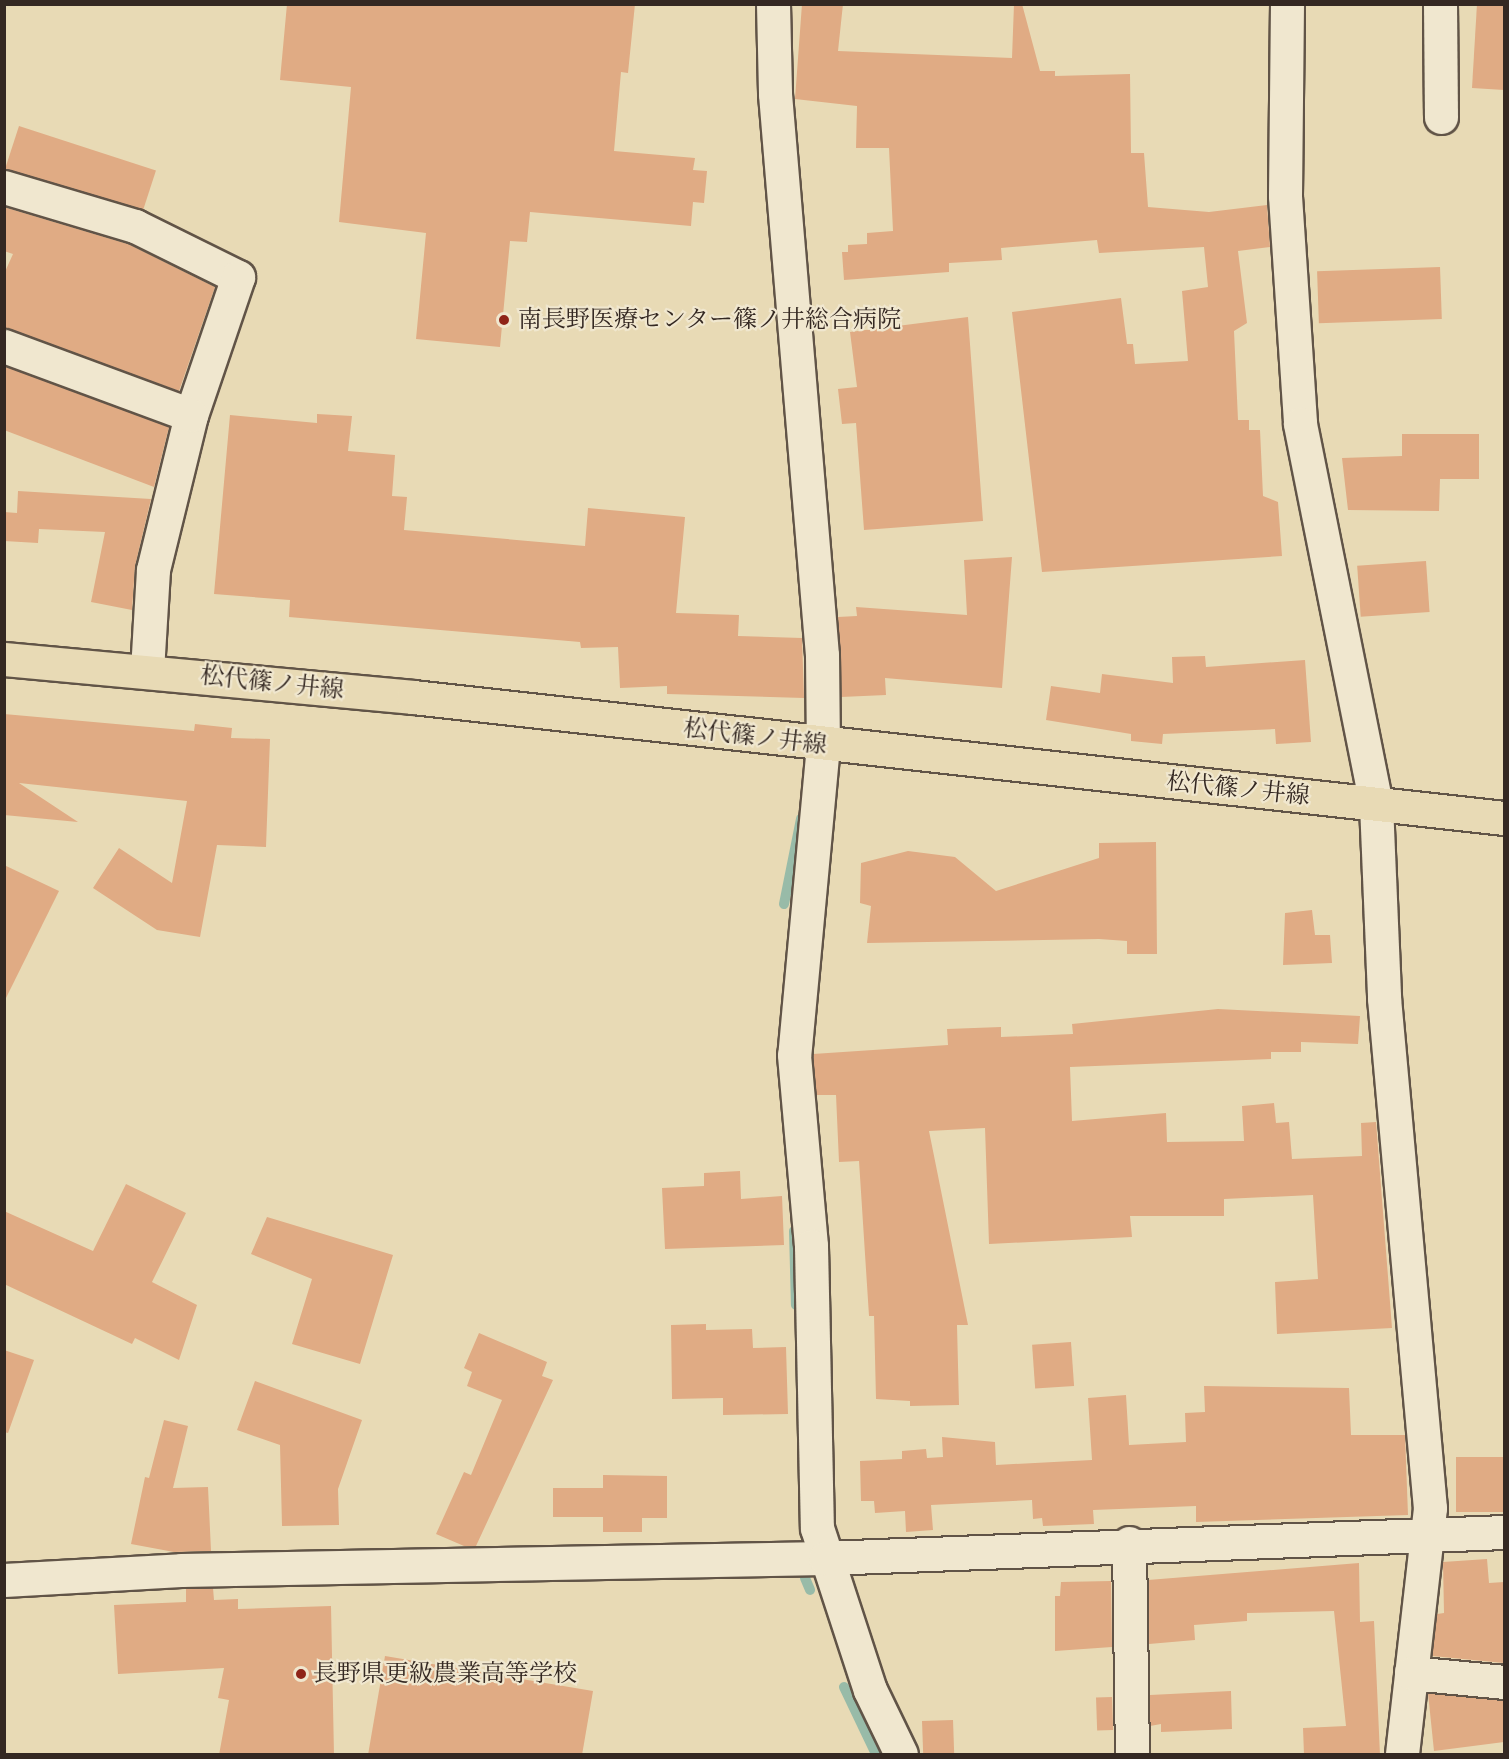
<!DOCTYPE html>
<html>
<head>
<meta charset="utf-8">
<style>
	body { margin:0 }
	#map { position:relative; width:1509px; height:1759px; overflow:hidden; background:#e8dab5; font-family:Alegreya,"Noto Serif JP",serif }
	div>[style] { position:absolute }
	.stream>* { height:10px; margin:-5px; padding:0 5px; transform-origin:5px; border-radius:5px; background:#98bba8 }
	.building>* { inset:0; background:#e0ab84; transform-origin:0 0 }
	.roads { filter:drop-shadow(2px 0 #615447) drop-shadow(-2px 0 #615447) drop-shadow(0 2px #615447) drop-shadow(0 -2px #615447) }
	.minor>* { height:33px; margin:-16.5px; padding:0 16.5px; transform-origin:16.5px; border-radius:16.5px; background:#f0e7cf }
	.major>* { height:33px; margin:-16.5px; padding:0 16.5px; transform-origin:16.5px; border-radius:16.5px; background:#e8dab5 }
	.dots>* { width:16px; height:16px; translate:-50% -50%; box-sizing:border-box; border:3px solid #f0e7cf; border-radius:50% }
	span { translate:-50% -50%; white-space:nowrap; text-align:center; line-height:1.15; -webkit-text-stroke:4.5px #f0e7cf; paint-order:stroke }
	.poi-label { font-size:24px; color:#342822 }
	.left { translate:0 -50%; text-align:left }
	.street-label { font-size:24px; color:#342822 }
	.frame { position:absolute; inset:0; border:6px solid #342822; pointer-events:none }
</style>
</head>
<body>
<div id="map">
	<div class="stream">
		<i style="left:784px;top:904px;width:87px;rotate:-78.7deg"></i>
		<i style="left:794px;top:1231px;width:74px;rotate:88.5deg"></i>
		<i style="left:805px;top:1578px;width:13px;rotate:67deg"></i>
		<i style="left:844px;top:1687px;width:74px;rotate:64.5deg"></i>
	</div>
	<div class="building">
		<i style="clip-path:polygon(287px 4px,635px 4px,628px 73px,621px 72px,614px 151px,695px 158px,693px 170px,707px 171px,704px 203px,693px 202px,691px 226px,530px 212px,527px 242px,510px 241px,500px 347px,416px 339px,426px 233px,339px 222px,351px 87px,280px 80px)"></i>
		<i style="clip-path:polygon(802px 4px,843px 4px,838px 51px,1012px 58px,1014px 4px,1022px 4px,1040px 71px,1055px 71px,1055px 76px,1130px 74px,1131px 153px,1144px 153px,1148px 207px,1209px 212px,1267px 205px,1270px 247px,1238px 251px,1247px 323px,1234px 331px,1238px 420px,1249px 420px,1249px 430px,1260px 430px,1263px 496px,1278px 502px,1282px 556px,1042px 572px,1012px 312px,1121px 298px,1127px 344px,1133px 344px,1135px 364px,1188px 361px,1182px 291px,1208px 287px,1204px 247px,1099px 253px,1097px 240px,1001px 248px,1002px 260px,949px 263px,949px 272px,844px 280px,842px 252px,848px 252px,848px 245px,867px 244px,867px 233px,893px 231px,889px 148px,856px 148px,857px 106px,795px 99px)"></i>
		<i style="clip-path:polygon(1477px 4px,1504px 4px,1504px 90px,1472px 88px)"></i>
		<i style="left:19px;top:126px;width:144px;height:46px;rotate:18deg"></i>
		<i style="clip-path:polygon(4px 207px,128px 244px,215px 287px,179px 391px,4px 328px,4px 274px,13px 254px,4px 251px)"></i>
		<i style="left:1440px;top:267px;width:52px;height:123px;rotate:88deg"></i>
		<i style="clip-path:polygon(968px 317px,983px 521px,864px 530px,856px 423px,842px 424px,838px 389px,857px 387px,850px 332px)"></i>
		<i style="clip-path:polygon(4px 366px,169px 427px,154px 487px,4px 430px)"></i>
		<i style="clip-path:polygon(317px 414px,352px 416px,348px 451px,395px 455px,392px 496px,407px 497px,404px 530px,585px 546px,588px 508px,685px 517px,676px 613px,739px 615px,738px 636px,802px 638px,804px 698px,667px 694px,667px 686px,620px 688px,618px 647px,581px 648px,580px 642px,289px 617px,290px 600px,214px 594px,230px 415px,317px 423px)"></i>
		<i style="clip-path:polygon(1402px 434px,1479px 434px,1479px 479px,1440px 479px,1439px 511px,1348px 510px,1342px 458px,1402px 456px)"></i>
		<i style="clip-path:polygon(18px 491px,151px 499px,135px 566px,132px 610px,91px 602px,105px 532px,39px 529px,38px 543px,4px 541px,4px 512px,17px 513px)"></i>
		<i style="clip-path:polygon(1012px 557px,1002px 688px,885px 678px,886px 695px,841px 697px,838px 617px,857px 616px,856px 607px,967px 615px,964px 560px)"></i>
		<i style="left:1426px;top:561px;width:51px;height:69px;rotate:86deg"></i>
		<i style="clip-path:polygon(1205px 656px,1206px 667px,1305px 660px,1311px 742px,1276px 744px,1275px 729px,1163px 734px,1162px 744px,1131px 741px,1131px 734px,1046px 720px,1051px 686px,1100px 693px,1102px 674px,1173px 683px,1172px 657px)"></i>
		<i style="clip-path:polygon(4px 714px,194px 731px,195px 724px,232px 728px,231px 738px,270px 739px,266px 847px,217px 845px,200px 937px,157px 930px,93px 888px,119px 848px,172px 883px,187px 801px,19px 783px,78px 822px,4px 815px)"></i>
		<i style="clip-path:polygon(1156px 842px,1157px 954px,1127px 954px,1127px 941px,1099px 939px,867px 943px,871px 906px,860px 903px,861px 863px,908px 851px,955px 857px,996px 891px,1099px 858px,1099px 843px)"></i>
		<i style="clip-path:polygon(4px 865px,59px 891px,4px 1002px)"></i>
		<i style="clip-path:polygon(1312px 910px,1315px 935px,1330px 935px,1332px 963px,1283px 965px,1285px 913px)"></i>
		<i style="clip-path:polygon(1218px 1009px,1360px 1016px,1358px 1044px,1301px 1042px,1301px 1052px,1271px 1052px,1271px 1059px,1070px 1067px,1072px 1121px,1166px 1113px,1167px 1142px,1244px 1141px,1242px 1106px,1274px 1103px,1276px 1123px,1289px 1122px,1292px 1159px,1362px 1156px,1361px 1123px,1376px 1122px,1392px 1328px,1277px 1334px,1275px 1282px,1318px 1279px,1313px 1195px,1224px 1199px,1224px 1216px,1130px 1216px,1132px 1237px,989px 1244px,985px 1128px,929px 1131px,968px 1325px,957px 1325px,959px 1405px,910px 1406px,910px 1401px,876px 1399px,874px 1316px,869px 1316px,859px 1161px,839px 1162px,836px 1095px,816px 1095px,813px 1054px,948px 1045px,947px 1029px,1001px 1027px,1001px 1037px,1073px 1034px,1072px 1024px)"></i>
		<i style="clip-path:polygon(740px 1171px,741px 1199px,782px 1196px,784px 1245px,665px 1249px,662px 1188px,704px 1186px,704px 1173px)"></i>
		<i style="clip-path:polygon(126px 1184px,186px 1213px,152px 1282px,197px 1305px,179px 1360px,135px 1338px,132px 1344px,4px 1284px,4px 1211px,93px 1251px)"></i>
		<i style="clip-path:polygon(267px 1217px,393px 1255px,360px 1364px,292px 1344px,312px 1279px,251px 1254px)"></i>
		<i style="clip-path:polygon(706px 1324px,706px 1330px,752px 1329px,753px 1348px,786px 1347px,788px 1414px,723px 1415px,723px 1398px,672px 1399px,671px 1325px)"></i>
		<i style="clip-path:polygon(479px 1333px,547px 1362px,542px 1376px,553px 1380px,476px 1546px,464px 1546px,436px 1534px,464px 1472px,471px 1475px,502px 1400px,467px 1386px,472px 1372px,464px 1368px)"></i>
		<i style="left:1071px;top:1342px;width:44px;height:39px;rotate:86deg"></i>
		<i style="clip-path:polygon(4px 1350px,34px 1360px,8px 1433px,4px 1432px)"></i>
		<i style="clip-path:polygon(255px 1381px,362px 1420px,338px 1489px,339px 1525px,282px 1526px,280px 1445px,237px 1430px)"></i>
		<i style="clip-path:polygon(1204px 1386px,1349px 1388px,1351px 1435px,1405px 1435px,1408px 1515px,1196px 1522px,1196px 1506px,1093px 1510px,1094px 1524px,1043px 1526px,1042px 1518px,1033px 1519px,1032px 1500px,931px 1505px,933px 1530px,906px 1532px,905px 1511px,875px 1513px,874px 1501px,861px 1501px,860px 1461px,902px 1459px,902px 1451px,926px 1449px,927px 1458px,943px 1457px,942px 1437px,995px 1442px,996px 1465px,1092px 1460px,1088px 1398px,1126px 1395px,1129px 1445px,1186px 1442px,1185px 1413px,1205px 1412px)"></i>
		<i style="clip-path:polygon(164px 1420px,188px 1426px,173px 1488px,208px 1487px,211px 1551px,174px 1552px,131px 1544px,145px 1477px,149px 1478px)"></i>
		<i style="left:1504px;top:1457px;width:55px;height:48px;rotate:90deg"></i>
		<i style="clip-path:polygon(603px 1475px,667px 1476px,667px 1518px,642px 1518px,642px 1532px,603px 1532px,603px 1517px,553px 1517px,553px 1488px,603px 1488px)"></i>
		<i style="clip-path:polygon(1487px 1559px,1489px 1583px,1504px 1582px,1504px 1663px,1432px 1656px,1437px 1614px,1444px 1613px,1443px 1562px)"></i>
		<i style="clip-path:polygon(1359px 1563px,1360px 1622px,1374px 1621px,1380px 1755px,1304px 1755px,1303px 1728px,1346px 1726px,1334px 1611px,1247px 1613px,1247px 1621px,1194px 1625px,1195px 1640px,1149px 1644px,1148px 1580px)"></i>
		<i style="clip-path:polygon(1111px 1581px,1112px 1647px,1055px 1651px,1055px 1596px,1060px 1596px,1061px 1582px)"></i>
		<i style="clip-path:polygon(213px 1588px,214px 1600px,238px 1599px,238px 1609px,331px 1606px,334px 1755px,219px 1755px,229px 1700px,218px 1698px,224px 1668px,118px 1674px,114px 1605px,186px 1602px,186px 1589px)"></i>
		<i style="clip-path:polygon(385px 1656px,593px 1691px,582px 1755px,368px 1755px)"></i>
		<i style="clip-path:polygon(1231px 1691px,1232px 1729px,1161px 1732px,1161px 1724px,1150px 1726px,1150px 1695px)"></i>
		<i style="clip-path:polygon(1428px 1693px,1504px 1700px,1504px 1742px,1434px 1751px)"></i>
		<i style="left:1112px;top:1697px;width:33px;height:16px;rotate:88deg"></i>
		<i style="left:953px;top:1720px;width:35px;height:31px;rotate:88deg"></i>
	</div>
	<div class="roads">
		<div class="minor">
			<i style="left:773px;top:4px;width:90px;rotate:88.7deg"></i>
			<i style="left:775px;top:94px;width:563px;rotate:85.21deg"></i>
			<i style="left:822px;top:655px;width:90px;rotate:89.4deg"></i>
			<i style="left:823px;top:745px;width:311px;rotate:95.3deg"></i>
			<i style="left:794px;top:1055px;width:192px;rotate:84.9deg"></i>
			<i style="left:811px;top:1246px;width:282px;rotate:88.8deg"></i>
			<i style="left:817px;top:1528px;width:170px;rotate:71.9deg"></i>
			<i style="left:870px;top:1690px;width:71px;rotate:64.2deg"></i>
			<i style="left:1287px;top:4px;width:192px;rotate:90.6deg"></i>
			<i style="left:1285px;top:196px;width:228px;rotate:86.2deg"></i>
			<i style="left:1300px;top:424px;width:388px;rotate:78.7deg"></i>
			<i style="left:1376px;top:804px;width:194px;rotate:87.6deg"></i>
			<i style="left:1384px;top:998px;width:512px;rotate:84.85deg"></i>
			<i style="left:1430px;top:1508px;width:248px;rotate:96.5deg"></i>
			<i style="left:1440px;top:4px;width:113px;rotate:89.5deg"></i>
			<i style="left:4px;top:187px;width:137px;rotate:16.6deg"></i>
			<i style="left:135px;top:226px;width:115px;rotate:26.3deg"></i>
			<i style="left:238px;top:277px;width:146px;rotate:108.8deg"></i>
			<i style="left:191px;top:415px;width:160px;rotate:103.8deg"></i>
			<i style="left:153px;top:570px;width:101px;rotate:93.4deg"></i>
			<i style="left:4px;top:346px;width:199px;rotate:20.3deg"></i>
			<i style="left:1129px;top:1543px;width:211px;rotate:89.2deg"></i>
			<i style="left:4px;top:1580px;width:177px;rotate:-3.2deg"></i>
			<i style="left:181px;top:1570px;width:644px;rotate:-1.07deg"></i>
			<i style="left:825px;top:1558px;width:679px;rotate:-2.19deg"></i>
			<i style="left:1411px;top:1673px;width:93px;rotate:5.5deg"></i>
		</div>
		<div class="major">
			<i style="left:4px;top:659px;width:411px;rotate:5.3deg"></i>
			<i style="left:413px;top:697px;width:1098px;rotate:6.33deg"></i>
		</div>
	</div>
	<div class="dots">
		<i style="left:504px;top:320px;background:#8f2418"></i>
		<i style="left:301px;top:1674px;background:#8f2418"></i>
	</div>
	<div class="poi-label">
		<span class="left" style="left:518px;top:320px">南長野医療センター篠ノ井総合病院</span>
		<span class="left" style="left:313px;top:1674px">長野県更級農業高等学校</span>
	</div>
	<div class="street-label">
		<span style="left:272px;top:683px;rotate:6deg">松代篠ノ井線</span>
		<span style="left:755px;top:737px;rotate:7deg">松代篠ノ井線</span>
		<span style="left:1238px;top:789px;rotate:6deg">松代篠ノ井線</span>
	</div>
	<div class="frame"></div>
</div>
</body>
</html>
